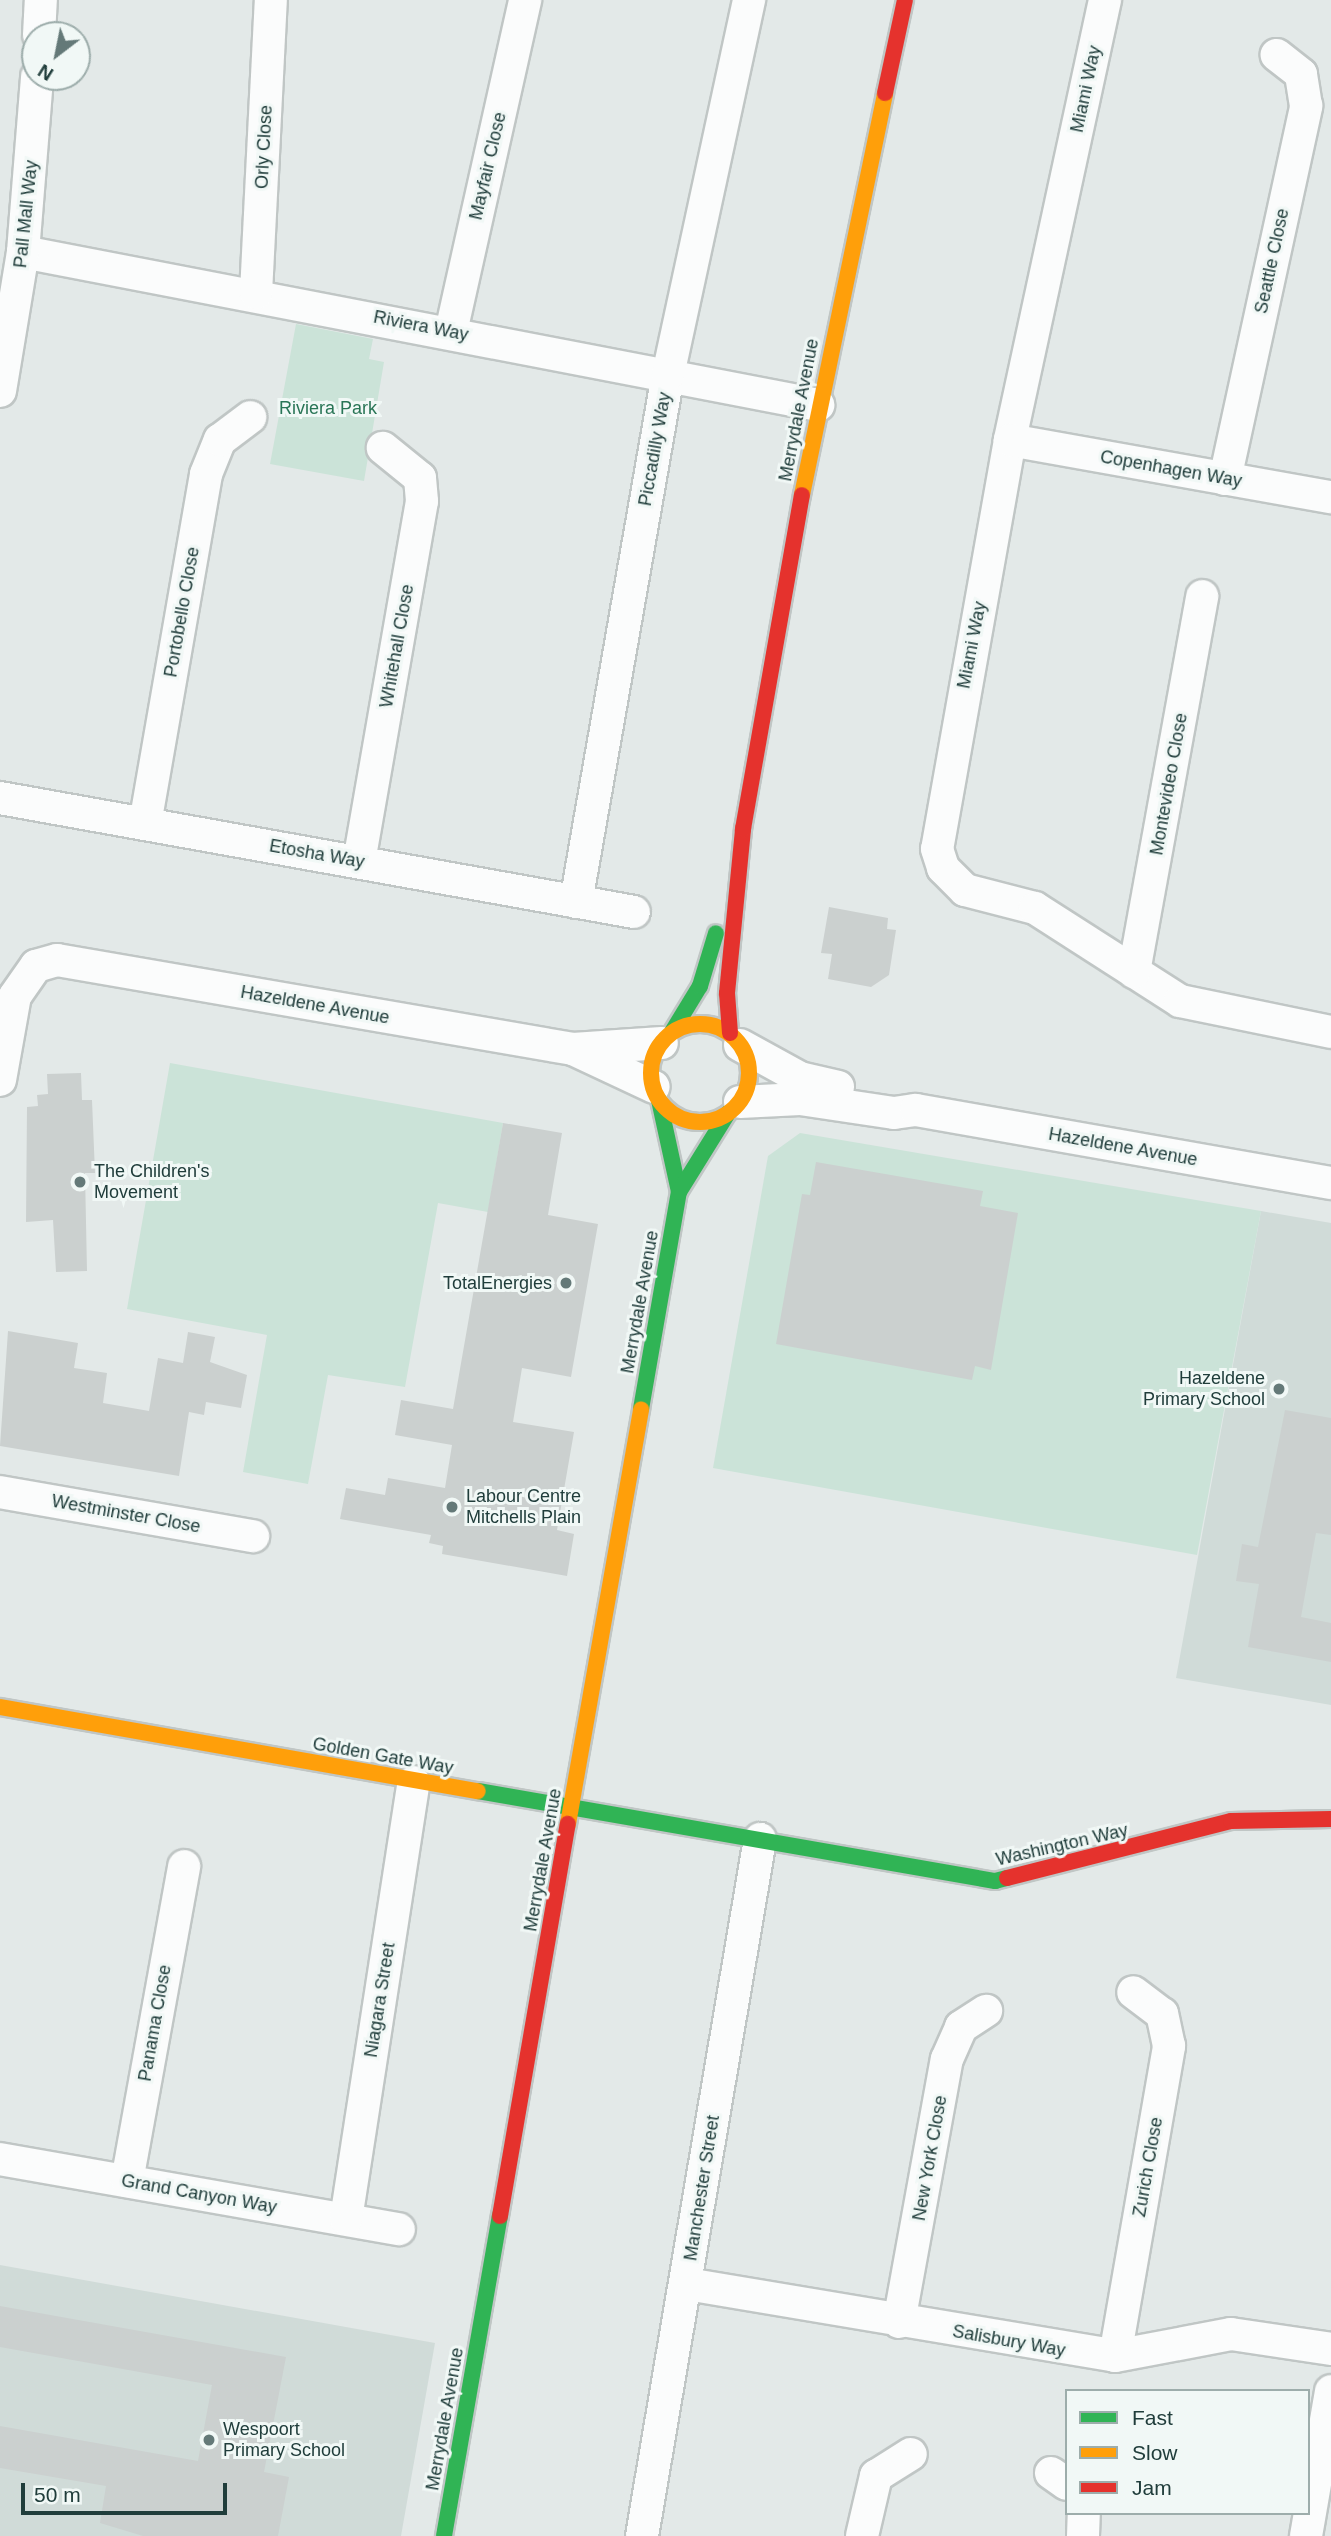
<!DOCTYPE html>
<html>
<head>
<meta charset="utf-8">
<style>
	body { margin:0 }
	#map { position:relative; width:1331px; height:2536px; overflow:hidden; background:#e3e9e8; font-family:Helvetica,sans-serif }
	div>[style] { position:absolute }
	.built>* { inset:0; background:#d0dbd8 }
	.green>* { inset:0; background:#cbe3d8 }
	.building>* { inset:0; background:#cbd0cf }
	.roads { filter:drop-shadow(2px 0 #c0c6c5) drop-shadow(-2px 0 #c0c6c5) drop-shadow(0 2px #c0c6c5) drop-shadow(0 -2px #c0c6c5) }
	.street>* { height:32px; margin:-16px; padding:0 16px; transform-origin:16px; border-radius:16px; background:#fbfcfc }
	.fast>* { height:16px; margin:-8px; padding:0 8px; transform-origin:8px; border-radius:8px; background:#30b455 }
	.slow>* { height:16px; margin:-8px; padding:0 8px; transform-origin:8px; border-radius:8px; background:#ff9f0a }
	.slow>.ring { margin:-8px; padding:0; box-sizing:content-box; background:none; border:16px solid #ff9f0a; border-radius:50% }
	.jam>* { height:16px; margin:-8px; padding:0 8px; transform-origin:8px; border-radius:8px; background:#e5322d }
	.dots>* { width:19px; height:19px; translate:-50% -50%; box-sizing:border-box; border:4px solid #f1f8f6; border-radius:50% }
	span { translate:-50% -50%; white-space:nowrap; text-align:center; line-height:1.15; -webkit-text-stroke:6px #f1f8f6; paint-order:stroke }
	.street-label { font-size:18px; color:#203d3b }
	.park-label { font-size:18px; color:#297556 }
	.poi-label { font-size:18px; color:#203d3b }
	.left { translate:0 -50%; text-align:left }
	.right { translate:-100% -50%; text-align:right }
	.legend { position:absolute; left:1065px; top:2389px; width:245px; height:126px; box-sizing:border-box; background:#f1f8f6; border:2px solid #9dadab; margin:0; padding:9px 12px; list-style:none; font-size:21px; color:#203d3b }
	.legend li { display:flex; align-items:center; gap:14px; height:35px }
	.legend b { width:35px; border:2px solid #9dadab }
	.north { position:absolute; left:21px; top:21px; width:70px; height:70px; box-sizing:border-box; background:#f1f8f6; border:2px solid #9dadab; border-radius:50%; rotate:212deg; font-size:19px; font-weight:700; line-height:28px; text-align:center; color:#203d3b }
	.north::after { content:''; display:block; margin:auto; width:24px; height:32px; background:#647978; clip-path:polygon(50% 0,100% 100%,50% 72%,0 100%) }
	.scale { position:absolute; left:21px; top:2483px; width:206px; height:32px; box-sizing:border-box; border:4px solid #203d3b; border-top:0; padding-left:9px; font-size:21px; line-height:24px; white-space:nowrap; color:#203d3b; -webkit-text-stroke:5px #f1f8f6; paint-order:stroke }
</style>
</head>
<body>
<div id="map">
	<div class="built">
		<i style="clip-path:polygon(1261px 1211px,1331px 1223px,1331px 1705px,1176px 1678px)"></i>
		<i style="clip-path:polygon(0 2265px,435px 2343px,401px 2536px,0 2536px)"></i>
	</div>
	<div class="green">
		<i style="clip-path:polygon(296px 324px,373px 339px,369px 359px,384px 362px,364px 481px,270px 464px)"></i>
		<i style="clip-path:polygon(170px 1063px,503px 1123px,488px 1212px,438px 1203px,405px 1387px,328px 1375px,308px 1484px,243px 1472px,267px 1335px,127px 1309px)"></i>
		<i style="clip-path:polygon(800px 1133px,1261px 1211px,1197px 1555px,713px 1468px,768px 1156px)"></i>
	</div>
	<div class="building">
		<i style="clip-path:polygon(829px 907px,888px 918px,887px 929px,896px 930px,889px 975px,871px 987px,828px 979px,832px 954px,821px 953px)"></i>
		<i style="clip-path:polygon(81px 1073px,82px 1100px,92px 1100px,95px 1173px,85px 1173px,87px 1271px,56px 1272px,53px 1220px,26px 1222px,27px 1107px,38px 1106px,37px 1095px,48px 1094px,47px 1074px)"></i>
		<i style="clip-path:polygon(503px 1123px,562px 1133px,548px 1215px,598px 1224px,571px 1377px,522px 1368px,513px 1422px,574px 1432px,557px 1530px,574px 1534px,567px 1576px,442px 1554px,443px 1546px,429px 1543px,431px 1535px,340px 1519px,346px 1488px,385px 1495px,388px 1478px,445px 1488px,452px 1445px,395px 1435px,401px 1400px,453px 1409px)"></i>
		<i style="clip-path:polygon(816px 1162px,983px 1191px,980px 1206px,1018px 1213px,991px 1370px,975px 1366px,972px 1380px,776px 1344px,802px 1194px,810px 1195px)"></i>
		<i style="clip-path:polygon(8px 1331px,78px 1343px,74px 1368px,107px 1373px,103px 1403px,149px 1411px,158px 1358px,183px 1363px,188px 1332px,215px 1337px,210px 1362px,247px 1375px,241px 1408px,206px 1402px,204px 1415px,189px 1412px,179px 1476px,0 1446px)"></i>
		<i style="clip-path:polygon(1285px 1410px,1331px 1418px,1331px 1535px,1316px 1533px,1301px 1617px,1331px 1623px,1331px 1662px,1248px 1647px,1259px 1584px,1236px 1581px,1242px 1544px,1258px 1547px)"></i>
		<i style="clip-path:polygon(0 2306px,286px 2357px,264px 2472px,289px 2477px,278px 2536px,143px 2536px,100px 2523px,106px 2486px,0 2468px,0 2426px,198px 2461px,212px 2385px,0 2347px)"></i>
	</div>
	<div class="roads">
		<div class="street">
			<i style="left:1105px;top:0;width:450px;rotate:102.2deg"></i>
			<i style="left:1010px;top:440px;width:415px;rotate:100.1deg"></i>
			<i style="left:937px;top:849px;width:20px;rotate:72deg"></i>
			<i style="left:943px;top:868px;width:31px;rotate:45deg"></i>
			<i style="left:965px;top:890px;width:72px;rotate:14.4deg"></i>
			<i style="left:1035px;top:908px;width:172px;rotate:32.7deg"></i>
			<i style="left:1180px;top:1001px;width:154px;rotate:11.6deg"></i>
			<i style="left:39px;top:35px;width:35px;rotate:-87deg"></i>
			<i style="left:23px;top:252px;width:810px;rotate:10.89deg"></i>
			<i style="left:256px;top:293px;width:293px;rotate:-87.1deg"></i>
			<i style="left:451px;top:332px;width:340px;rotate:-77.4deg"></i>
			<i style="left:0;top:391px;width:141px;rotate:-80.6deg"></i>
			<i style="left:23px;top:252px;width:176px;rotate:-85.4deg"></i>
			<i style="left:1010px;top:440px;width:326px;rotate:10.1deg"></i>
			<i style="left:1225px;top:479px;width:382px;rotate:-77.7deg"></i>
			<i style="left:1306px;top:106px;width:32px;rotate:-99deg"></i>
			<i style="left:1301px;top:74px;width:31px;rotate:-142deg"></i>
			<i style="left:0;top:798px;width:644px;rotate:10.19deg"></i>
			<i style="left:145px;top:824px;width:355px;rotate:-80.1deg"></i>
			<i style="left:206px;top:474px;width:37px;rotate:-68deg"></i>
			<i style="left:220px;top:440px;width:38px;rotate:-37deg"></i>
			<i style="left:359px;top:862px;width:366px;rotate:-80.1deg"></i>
			<i style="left:422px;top:501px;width:23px;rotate:-95deg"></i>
			<i style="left:420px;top:478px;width:48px;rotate:-141deg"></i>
			<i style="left:576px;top:902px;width:535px;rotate:-80.1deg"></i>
			<i style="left:668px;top:375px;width:384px;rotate:-77.8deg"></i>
			<i style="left:1134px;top:972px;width:382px;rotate:-79.7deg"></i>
			<i style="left:740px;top:1045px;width:68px;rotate:28.8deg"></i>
			<i style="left:800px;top:1078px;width:39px;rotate:13deg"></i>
			<i style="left:573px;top:1049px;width:89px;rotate:25.1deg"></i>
			<i style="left:0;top:1080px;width:85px;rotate:-79.9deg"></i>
			<i style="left:15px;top:996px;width:37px;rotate:-55deg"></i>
			<i style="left:36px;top:966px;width:22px;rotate:-16deg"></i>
			<i style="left:57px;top:960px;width:524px;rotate:9.79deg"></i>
			<i style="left:573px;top:1049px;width:89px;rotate:-3.9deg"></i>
			<i style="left:740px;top:1102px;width:60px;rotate:-2.9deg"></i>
			<i style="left:800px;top:1099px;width:95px;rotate:8.5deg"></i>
			<i style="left:894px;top:1113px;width:22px;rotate:-8deg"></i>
			<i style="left:916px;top:1110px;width:421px;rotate:10deg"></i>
			<i style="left:0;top:1492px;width:257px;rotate:9.9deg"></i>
			<i style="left:0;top:2159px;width:405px;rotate:10deg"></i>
			<i style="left:127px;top:2181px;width:320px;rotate:-79.7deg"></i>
			<i style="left:346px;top:2219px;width:442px;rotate:-81.2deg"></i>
			<i style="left:687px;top:2284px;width:434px;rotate:9.5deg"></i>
			<i style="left:1115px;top:2356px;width:118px;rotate:-10.7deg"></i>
			<i style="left:1231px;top:2334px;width:101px;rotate:8.5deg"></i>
			<i style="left:899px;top:2322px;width:267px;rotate:-79.7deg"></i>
			<i style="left:947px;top:2059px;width:35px;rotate:-66deg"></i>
			<i style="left:961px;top:2027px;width:30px;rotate:-33deg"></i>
			<i style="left:1115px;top:2356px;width:315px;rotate:-80.1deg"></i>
			<i style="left:1169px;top:2046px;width:33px;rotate:-102deg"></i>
			<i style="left:1162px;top:2014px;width:36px;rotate:-143deg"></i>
			<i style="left:1051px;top:2473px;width:19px;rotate:35deg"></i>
			<i style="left:642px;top:2536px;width:707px;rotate:-80.39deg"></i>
			<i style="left:862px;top:2536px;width:62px;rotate:-76.9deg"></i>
			<i style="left:876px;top:2476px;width:41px;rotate:-32.2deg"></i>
			<i style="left:1083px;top:2536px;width:23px;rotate:-88deg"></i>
			<i style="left:1306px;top:2536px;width:147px;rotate:-80.2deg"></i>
		</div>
		<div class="fast">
			<i style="left:672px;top:1032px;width:54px;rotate:-58.7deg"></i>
			<i style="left:700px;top:986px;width:55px;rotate:-73.2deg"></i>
			<i style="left:659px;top:1100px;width:94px;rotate:77.7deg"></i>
			<i style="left:641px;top:1409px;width:220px;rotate:-80.1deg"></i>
			<i style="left:679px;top:1192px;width:93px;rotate:-58.2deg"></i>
			<i style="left:478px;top:1791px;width:525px;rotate:9.88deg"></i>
			<i style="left:995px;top:1881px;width:12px;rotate:-14deg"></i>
			<i style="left:444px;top:2536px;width:325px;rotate:-80.1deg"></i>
		</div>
		<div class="slow">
			<i style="left:802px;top:495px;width:410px;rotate:-78.3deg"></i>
			<i class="ring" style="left:651px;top:1024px;width:82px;height:82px"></i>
			<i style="left:0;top:1707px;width:485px;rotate:10deg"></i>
			<i style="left:568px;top:1824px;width:421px;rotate:-80deg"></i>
		</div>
		<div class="jam">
			<i style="left:885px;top:93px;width:95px;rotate:-77.9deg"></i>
			<i style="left:730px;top:1033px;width:40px;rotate:-94.3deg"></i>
			<i style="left:727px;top:993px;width:165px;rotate:-84.4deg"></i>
			<i style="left:743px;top:829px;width:339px;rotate:-80deg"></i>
			<i style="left:1007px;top:1878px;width:231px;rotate:-14.3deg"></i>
			<i style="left:1231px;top:1821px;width:100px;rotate:-1.1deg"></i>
			<i style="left:500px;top:2216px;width:398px;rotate:-80.2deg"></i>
		</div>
	</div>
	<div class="dots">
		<i style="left:80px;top:1182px;background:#647978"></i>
		<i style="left:566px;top:1283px;background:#647978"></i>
		<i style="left:1279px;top:1389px;background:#647978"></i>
		<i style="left:452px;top:1507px;background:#647978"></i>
		<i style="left:209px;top:2440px;background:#647978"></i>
	</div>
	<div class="street-label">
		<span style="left:1086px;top:89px;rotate:-78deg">Miami Way</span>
		<span style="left:264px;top:147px;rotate:-87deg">Orly Close</span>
		<span style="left:488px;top:166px;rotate:-77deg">Mayfair Close</span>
		<span style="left:26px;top:214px;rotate:-84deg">Pall Mall Way</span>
		<span style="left:1272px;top:261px;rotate:-78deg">Seattle Close</span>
		<span style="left:421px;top:326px;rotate:11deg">Riviera Way</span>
		<span style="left:799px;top:410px;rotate:-79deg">Merrydale Avenue</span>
		<span style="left:655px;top:449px;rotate:-80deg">Piccadilly Way</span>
		<span style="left:1171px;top:469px;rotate:10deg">Copenhagen Way</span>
		<span style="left:182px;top:612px;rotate:-80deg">Portobello Close</span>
		<span style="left:972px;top:645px;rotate:-79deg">Miami Way</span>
		<span style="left:397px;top:646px;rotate:-80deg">Whitehall Close</span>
		<span style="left:1169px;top:784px;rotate:-80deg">Montevideo Close</span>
		<span style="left:317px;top:854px;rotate:10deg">Etosha Way</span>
		<span style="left:315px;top:1005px;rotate:10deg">Hazeldene Avenue</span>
		<span style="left:1123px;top:1147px;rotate:10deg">Hazeldene Avenue</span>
		<span style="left:640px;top:1302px;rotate:-80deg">Merrydale Avenue</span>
		<span style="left:126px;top:1514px;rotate:10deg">Westminster Close</span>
		<span style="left:383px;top:1756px;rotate:10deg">Golden Gate Way</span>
		<span style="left:1062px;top:1845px;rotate:-13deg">Washington Way</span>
		<span style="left:543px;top:1860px;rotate:-80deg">Merrydale Avenue</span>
		<span style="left:380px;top:2000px;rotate:-81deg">Niagara Street</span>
		<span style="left:155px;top:2023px;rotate:-80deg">Panama Close</span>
		<span style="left:930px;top:2158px;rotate:-80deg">New York Close</span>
		<span style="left:1148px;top:2167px;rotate:-80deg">Zurich Close</span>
		<span style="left:702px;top:2188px;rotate:-81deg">Manchester Street</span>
		<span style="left:199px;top:2194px;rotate:10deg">Grand Canyon Way</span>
		<span style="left:1009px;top:2341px;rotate:10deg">Salisbury Way</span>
		<span style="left:445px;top:2419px;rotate:-80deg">Merrydale Avenue</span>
	</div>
	<div class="park-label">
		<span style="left:328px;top:408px">Riviera Park</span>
	</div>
	<div class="poi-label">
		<span class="left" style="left:94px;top:1182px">The Children's<br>Movement</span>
		<span class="right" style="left:552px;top:1283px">TotalEnergies</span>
		<span class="right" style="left:1265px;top:1389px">Hazeldene<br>Primary School</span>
		<span class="left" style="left:466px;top:1507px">Labour Centre<br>Mitchells Plain</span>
		<span class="left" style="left:223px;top:2440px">Wespoort<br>Primary School</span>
	</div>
	<ul class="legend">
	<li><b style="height:9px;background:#30b455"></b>Fast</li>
	<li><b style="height:9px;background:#ff9f0a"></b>Slow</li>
	<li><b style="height:9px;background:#e5322d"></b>Jam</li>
	</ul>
	<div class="north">N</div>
	<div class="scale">50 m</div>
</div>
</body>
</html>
